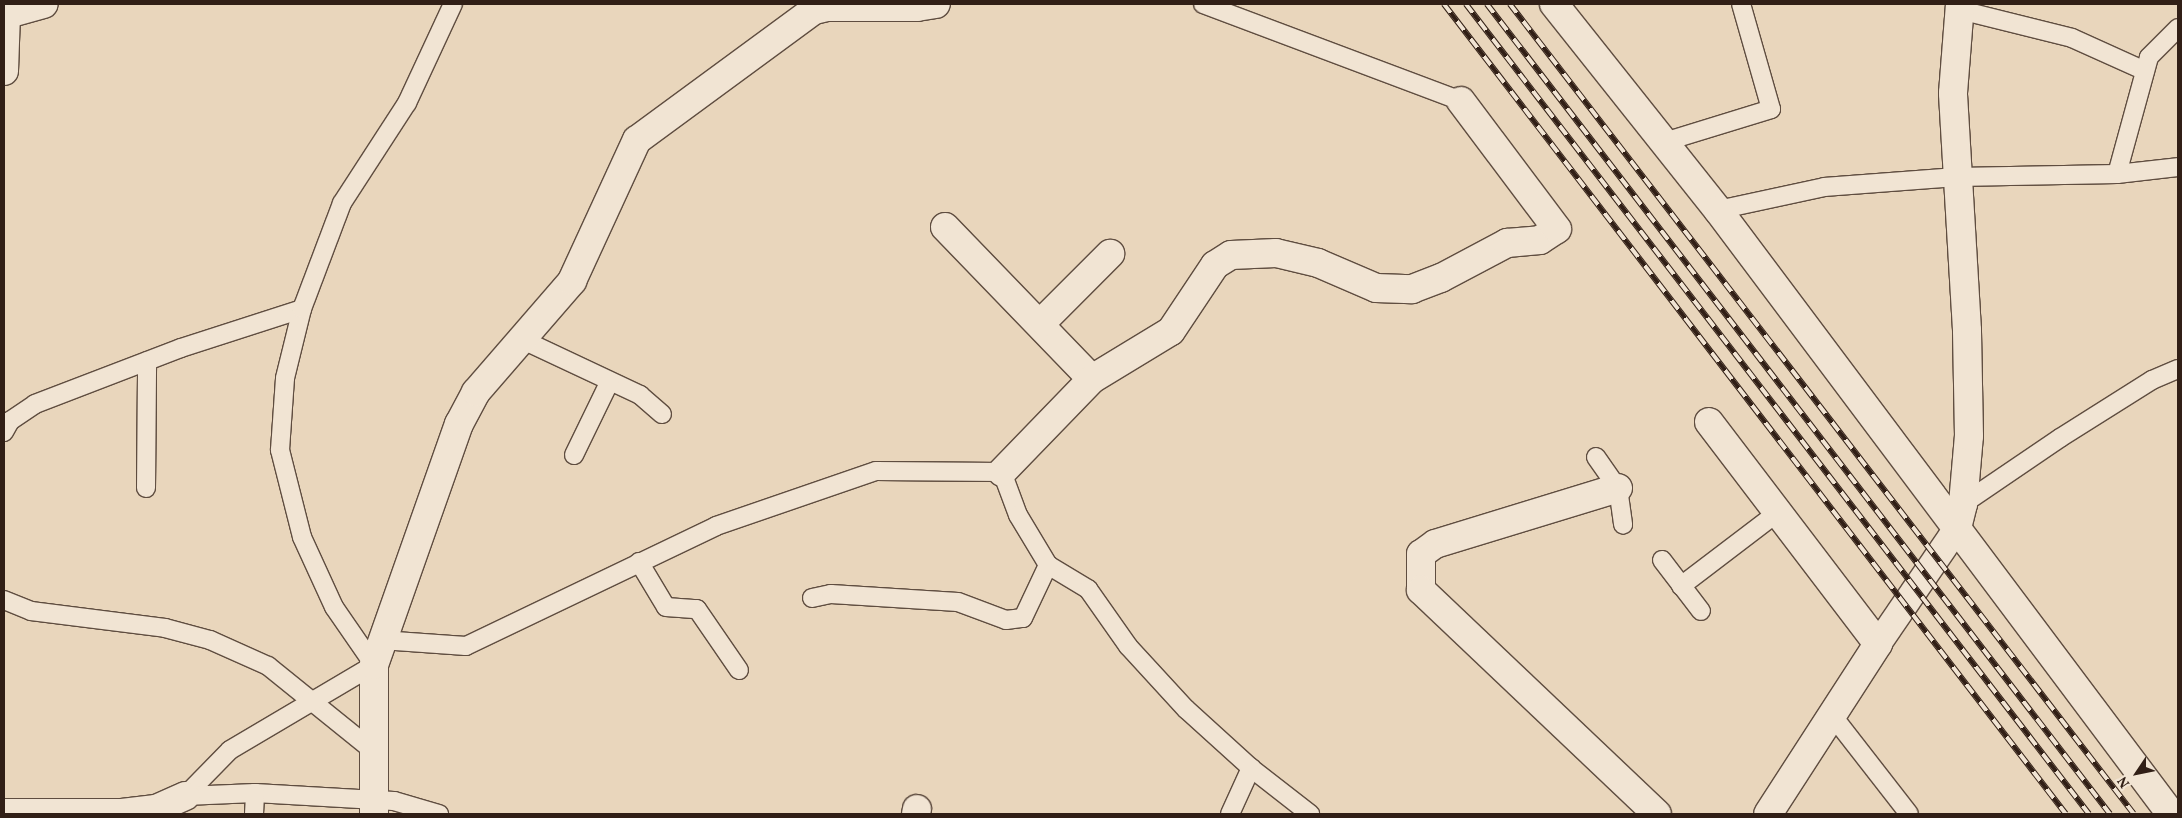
<!DOCTYPE html>
<html>
<head>
<meta charset="utf-8">
<style>
	body { margin:0 }
	#map { position:relative; width:2182px; height:818px; overflow:hidden; background:#e9d6bc; font-family:Vollkorn,serif }
	div>[style] { position:absolute }
	.roads { filter:drop-shadow(1px 0 #5f4d40) drop-shadow(-1px 0 #5f4d40) drop-shadow(0 1px #5f4d40) drop-shadow(0 -1px #5f4d40) }
	.service>* { height:18px; margin:-9px; padding:0 9px; transform-origin:9px; border-radius:9px; background:#f1e4d3 }
	.pedestrian>* { height:26px; margin:-13px; padding:0 13px; transform-origin:13px; border-radius:13px; background:#f1e4d3 }
	.minor>* { height:28px; margin:-14px; padding:0 14px; transform-origin:14px; border-radius:14px; background:#f1e4d3 }
	.rail>* { height:5.5px; margin-top:-2.75px; transform-origin:0; background:repeating-linear-gradient(90deg,#f1e4d3 0 11px,#311f16 0 22px); box-sizing:border-box; border-block:1px solid #311f16 }
	span { translate:-50% -50%; white-space:nowrap; text-align:center; line-height:1.15; -webkit-text-stroke:4px #f1e4d3; paint-order:stroke }
	.frame { position:absolute; inset:0; border:5px solid #311f16; pointer-events:none }
	.north { position:absolute; left:2112px; top:748px; width:50px; height:50px; -webkit-text-stroke:4px #f1e4d3; paint-order:stroke; rotate:236deg; font-size:14px; font-weight:700; line-height:20px; text-align:center; color:#311f16 }
	.north::after { content:''; display:block; margin:auto; width:18px; height:22px; background:#311f16; clip-path:polygon(50% 0,100% 100%,50% 72%,0 100%) }
</style>
</head>
<body>
<div id="map">
	<div class="roads">
		<div class="service">
			<i style="left:1203px;top:4px;width:276px;rotate:20.6deg"></i>
			<i style="left:1960px;top:10px;width:115px;rotate:14deg"></i>
			<i style="left:2072px;top:38px;width:80px;rotate:24.3deg"></i>
			<i style="left:1664px;top:142px;width:112px;rotate:-17.1deg"></i>
			<i style="left:1771px;top:109px;width:109px;rotate:-105.9deg"></i>
			<i style="left:2117px;top:174px;width:121px;rotate:-74.7deg"></i>
			<i style="left:2149px;top:57px;width:41px;rotate:-45deg"></i>
			<i style="left:1718px;top:210px;width:108px;rotate:-12.2deg"></i>
			<i style="left:1824px;top:187px;width:133px;rotate:-4.3deg"></i>
			<i style="left:1957px;top:177px;width:160px;rotate:-1.1deg"></i>
			<i style="left:2117px;top:174px;width:61px;rotate:-6.5deg"></i>
			<i style="left:521px;top:339px;width:132px;rotate:25.2deg"></i>
			<i style="left:640px;top:395px;width:29px;rotate:41deg"></i>
			<i style="left:4px;top:432px;width:13px;rotate:-61deg"></i>
			<i style="left:10px;top:421px;width:30px;rotate:-34deg"></i>
			<i style="left:35px;top:404px;width:156px;rotate:-21deg"></i>
			<i style="left:181px;top:348px;width:127px;rotate:-17.9deg"></i>
			<i style="left:574px;top:455px;width:82px;rotate:-64.1deg"></i>
			<i style="left:1596px;top:457px;width:38px;rotate:55deg"></i>
			<i style="left:1618px;top:488px;width:37px;rotate:82deg"></i>
			<i style="left:146px;top:488px;width:127px;rotate:-89.5deg"></i>
			<i style="left:1963px;top:504px;width:117px;rotate:-34.2deg"></i>
			<i style="left:2060px;top:438px;width:109px;rotate:-32.2deg"></i>
			<i style="left:2152px;top:380px;width:28px;rotate:-23deg"></i>
			<i style="left:1662px;top:560px;width:64px;rotate:52.6deg"></i>
			<i style="left:639px;top:562px;width:52px;rotate:59deg"></i>
			<i style="left:666px;top:607px;width:31px;rotate:4deg"></i>
			<i style="left:697px;top:609px;width:74px;rotate:55.5deg"></i>
			<i style="left:1681px;top:586px;width:122px;rotate:-37.3deg"></i>
			<i style="left:812px;top:598px;width:19px;rotate:-12deg"></i>
			<i style="left:831px;top:594px;width:127px;rotate:3.6deg"></i>
			<i style="left:958px;top:602px;width:51px;rotate:20.6deg"></i>
			<i style="left:1006px;top:620px;width:17px;rotate:-7deg"></i>
			<i style="left:1023px;top:618px;width:59px;rotate:-64.7deg"></i>
			<i style="left:4px;top:600px;width:29px;rotate:22deg"></i>
			<i style="left:31px;top:611px;width:135px;rotate:7.2deg"></i>
			<i style="left:165px;top:628px;width:47px;rotate:14.9deg"></i>
			<i style="left:210px;top:640px;width:64px;rotate:24.1deg"></i>
			<i style="left:268px;top:666px;width:134px;rotate:38.9deg"></i>
			<i style="left:381px;top:640px;width:85px;rotate:4deg"></i>
			<i style="left:466px;top:646px;width:277px;rotate:-25.6deg"></i>
			<i style="left:716px;top:526px;width:169px;rotate:-19deg"></i>
			<i style="left:876px;top:471px;width:126px;rotate:0.5deg"></i>
			<i style="left:1002px;top:472px;width:46px;rotate:69.6deg"></i>
			<i style="left:1018px;top:515px;width:58px;rotate:59deg"></i>
			<i style="left:1048px;top:565px;width:47px;rotate:31deg"></i>
			<i style="left:1088px;top:589px;width:70px;rotate:54.9deg"></i>
			<i style="left:1128px;top:646px;width:86px;rotate:47.4deg"></i>
			<i style="left:1186px;top:709px;width:88px;rotate:42.2deg"></i>
			<i style="left:1251px;top:768px;width:75px;rotate:37.9deg"></i>
			<i style="left:1832px;top:715px;width:125px;rotate:52.1deg"></i>
			<i style="left:185px;top:796px;width:64px;rotate:-45.6deg"></i>
			<i style="left:230px;top:750px;width:167px;rotate:-30.6deg"></i>
			<i style="left:374px;top:665px;width:70px;rotate:-124.6deg"></i>
			<i style="left:334px;top:607px;width:77px;rotate:-114.6deg"></i>
			<i style="left:302px;top:537px;width:90px;rotate:-104.2deg"></i>
			<i style="left:280px;top:450px;width:72px;rotate:-86deg"></i>
			<i style="left:285px;top:378px;width:71px;rotate:-76.2deg"></i>
			<i style="left:302px;top:309px;width:113px;rotate:-69.3deg"></i>
			<i style="left:342px;top:203px;width:119px;rotate:-57deg"></i>
			<i style="left:407px;top:103px;width:109px;rotate:-65.1deg"></i>
			<i style="left:185px;top:796px;width:70px;rotate:-2.5deg"></i>
			<i style="left:255px;top:793px;width:139px;rotate:3.3deg"></i>
			<i style="left:394px;top:801px;width:47px;rotate:16.1deg"></i>
			<i style="left:254px;top:814px;width:21px;rotate:-87deg"></i>
			<i style="left:1230px;top:814px;width:51px;rotate:-65.5deg"></i>
		</div>
		<div class="pedestrian">
			<i style="left:1878px;top:644px;width:140px;rotate:-55.7deg"></i>
		</div>
		<div class="minor">
			<i style="left:1554px;top:4px;width:263px;rotate:51.5deg"></i>
			<i style="left:1718px;top:210px;width:755px;rotate:53.13deg"></i>
			<i style="left:4px;top:15px;width:41px;rotate:-15.4deg"></i>
			<i style="left:4px;top:71px;width:56px;rotate:-88deg"></i>
			<i style="left:945px;top:227px;width:211px;rotate:46deg"></i>
			<i style="left:1041px;top:323px;width:98px;rotate:-45deg"></i>
			<i style="left:1709px;top:422px;width:279px;rotate:52.7deg"></i>
			<i style="left:1878px;top:644px;width:202px;rotate:122.9deg"></i>
			<i style="left:1002px;top:472px;width:129px;rotate:-45.9deg"></i>
			<i style="left:1092px;top:379px;width:92px;rotate:-31.3deg"></i>
			<i style="left:1171px;top:331px;width:79px;rotate:-56.3deg"></i>
			<i style="left:1215px;top:265px;width:19px;rotate:-32deg"></i>
			<i style="left:1231px;top:255px;width:45px;rotate:-2.5deg"></i>
			<i style="left:1276px;top:253px;width:43px;rotate:13.4deg"></i>
			<i style="left:1318px;top:263px;width:63px;rotate:23.3deg"></i>
			<i style="left:1376px;top:288px;width:36px;rotate:2deg"></i>
			<i style="left:1412px;top:289px;width:31px;rotate:-21deg"></i>
			<i style="left:1441px;top:278px;width:75px;rotate:-27.9deg"></i>
			<i style="left:1507px;top:243px;width:33px;rotate:-5deg"></i>
			<i style="left:1540px;top:240px;width:20px;rotate:-33deg"></i>
			<i style="left:1557px;top:229px;width:160px;rotate:-126.9deg"></i>
			<i style="left:1618px;top:488px;width:191px;rotate:163deg"></i>
			<i style="left:1435px;top:544px;width:17px;rotate:144deg"></i>
			<i style="left:1421px;top:554px;width:36px;rotate:90deg"></i>
			<i style="left:1421px;top:590px;width:325px;rotate:43.5deg"></i>
			<i style="left:1957px;top:528px;width:25px;rotate:-76deg"></i>
			<i style="left:1963px;top:504px;width:68px;rotate:-85deg"></i>
			<i style="left:1969px;top:436px;width:106px;rotate:-91.1deg"></i>
			<i style="left:1967px;top:330px;width:237px;rotate:-93.4deg"></i>
			<i style="left:1953px;top:93px;width:89px;rotate:-85.5deg"></i>
			<i style="left:4px;top:813px;width:118px"></i>
			<i style="left:122px;top:813px;width:34px;rotate:-7deg"></i>
			<i style="left:156px;top:809px;width:32px;rotate:-24deg"></i>
			<i style="left:374px;top:814px;width:149px;rotate:-90deg"></i>
			<i style="left:374px;top:665px;width:256px;rotate:-70.6deg"></i>
			<i style="left:459px;top:424px;width:36px;rotate:-62deg"></i>
			<i style="left:476px;top:392px;width:147px;rotate:-49.1deg"></i>
			<i style="left:572px;top:281px;width:155px;rotate:-65.3deg"></i>
			<i style="left:637px;top:140px;width:220px;rotate:-36.3deg"></i>
			<i style="left:814px;top:10px;width:13px;rotate:-13deg"></i>
			<i style="left:827px;top:7px;width:90px"></i>
			<i style="left:917px;top:7px;width:19px;rotate:-9deg"></i>
			<i style="left:916px;top:814px;width:5px;rotate:-79deg"></i>
		</div>
	</div>
	<div class="rail">
		<i style="left:1444px;top:4px;width:1021px;rotate:52.48deg"></i>
		<i style="left:1466px;top:4px;width:1022px;rotate:52.43deg"></i>
		<i style="left:1487px;top:4px;width:1022px;rotate:52.43deg"></i>
		<i style="left:1510px;top:4px;width:1022px;rotate:52.39deg"></i>
	</div>
	<div class="frame"></div>
	<div class="north">N</div>
</div>
</body>
</html>
